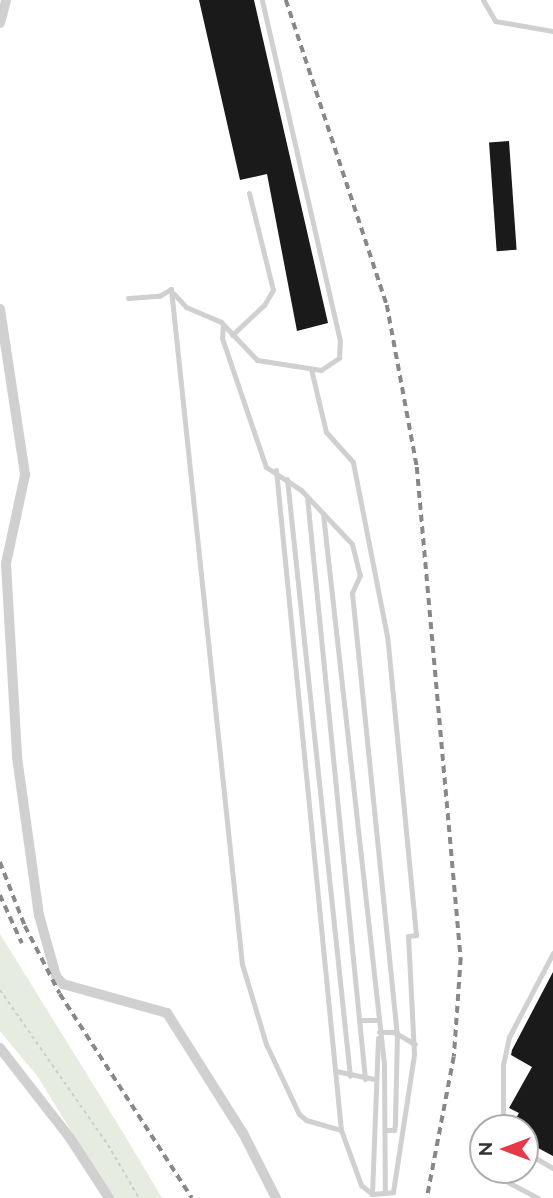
<!DOCTYPE html>
<html>
<head>
<meta charset="utf-8">
<style>
	body { margin:0 }
	#map { position:relative; width:553px; height:1198px; overflow:hidden; background:#fff; font-family:Raleway,sans-serif }
	div>[style] { position:absolute }
	.green>* { inset:0; background:#e6ecdf }
	.building>* { inset:0; background:#1a1a1a; transform-origin:0 0 }
	.path>* { height:2px; margin-top:-1px; transform-origin:0; background:repeating-linear-gradient(90deg,#cdcdcd 0 3.5px,transparent 0 7px) }
	.service>* { height:5px; margin:-2.5px; padding:0 2.5px; transform-origin:2.5px; border-radius:2.5px; background:#d0d0d0 }
	.minor>* { height:10px; margin:-5px; padding:0 5px; transform-origin:5px; border-radius:5px; background:#d0d0d0 }
	.rail>* { height:3.5px; margin-top:-1.75px; transform-origin:0; background:repeating-linear-gradient(90deg,#888 0 7px,transparent 0 12px) }
	span { translate:-50% -50%; white-space:nowrap; text-align:center; line-height:1.15; -webkit-text-stroke:7px #fff; paint-order:stroke }
	.north { position:absolute; left:469px; top:1114px; width:70px; height:70px; box-sizing:border-box; background:#fff; border:2px solid #adadad; border-radius:50%; rotate:270deg; font-size:19px; font-weight:700; line-height:28px; text-align:center; color:#333 }
	.north::after { content:''; display:block; margin:auto; width:24px; height:32px; background:#e63946; clip-path:polygon(50% 0,100% 100%,50% 72%,0 100%) }
</style>
</head>
<body>
<div id="map">
	<div class="green">
		<i style="clip-path:polygon(0 934px,122px 1131px,162px 1198px,112px 1198px,38px 1077px,0 1031px)"></i>
	</div>
	<div class="building">
		<i style="clip-path:polygon(199px 0,254px 0,328px 323px,297px 331px,267px 174px,240px 180px)"></i>
		<i style="left:509px;top:141px;width:109px;height:20px;rotate:86deg"></i>
		<i style="clip-path:polygon(553px 972px,553px 1156px,525px 1141px,525px 1128px,510px 1128px,519px 1113px,509px 1108px,532px 1067px,511px 1055px,512px 1050px)"></i>
	</div>
	<div class="path">
		<i style="left:0;top:990px;width:189px;rotate:55.1deg"></i>
		<i style="left:108px;top:1145px;width:61px;rotate:59.7deg"></i>
	</div>
	<div class="service">
		<i style="left:483px;top:0;width:24px;rotate:60deg"></i>
		<i style="left:495px;top:21px;width:59px;rotate:9.8deg"></i>
		<i style="left:171px;top:289px;width:679px;rotate:84deg"></i>
		<i style="left:242px;top:964px;width:84px;rotate:73.3deg"></i>
		<i style="left:266px;top:1044px;width:77px;rotate:64.8deg"></i>
		<i style="left:299px;top:1114px;width:9px;rotate:41deg"></i>
		<i style="left:306px;top:1120px;width:36px;rotate:16deg"></i>
		<i style="left:174px;top:294px;width:18px;rotate:47deg"></i>
		<i style="left:186px;top:307px;width:38px;rotate:23deg"></i>
		<i style="left:221px;top:322px;width:52px;rotate:46.5deg"></i>
		<i style="left:257px;top:360px;width:65px;rotate:8.9deg"></i>
		<i style="left:321px;top:370px;width:22px;rotate:-34deg"></i>
		<i style="left:339px;top:358px;width:17px;rotate:-87deg"></i>
		<i style="left:340px;top:341px;width:350px;rotate:-102.9deg"></i>
		<i style="left:128px;top:298px;width:31px;rotate:-4deg"></i>
		<i style="left:159px;top:296px;width:14px;rotate:-30deg"></i>
		<i style="left:223px;top:325px;width:13px;rotate:94deg"></i>
		<i style="left:222px;top:338px;width:136px;rotate:71.2deg"></i>
		<i style="left:266px;top:467px;width:42px;rotate:33.3deg"></i>
		<i style="left:301px;top:490px;width:74px;rotate:46.6deg"></i>
		<i style="left:352px;top:544px;width:32px;rotate:76deg"></i>
		<i style="left:360px;top:575px;width:20px;rotate:114deg"></i>
		<i style="left:352px;top:593px;width:442px;rotate:84.2deg"></i>
		<i style="left:397px;top:1033px;width:91px;rotate:91.3deg"></i>
		<i style="left:395px;top:1124px;width:6px;rotate:99deg"></i>
		<i style="left:394px;top:1130px;width:7px;rotate:180deg"></i>
		<i style="left:232px;top:335px;width:44px;rotate:-43.2deg"></i>
		<i style="left:264px;top:305px;width:17px;rotate:-59deg"></i>
		<i style="left:273px;top:290px;width:100px;rotate:-103.9deg"></i>
		<i style="left:276px;top:470px;width:663px;rotate:84.38deg"></i>
		<i style="left:341px;top:1130px;width:59px;rotate:70deg"></i>
		<i style="left:361px;top:1185px;width:14px;rotate:39deg"></i>
		<i style="left:372px;top:1194px;width:21px;rotate:-5deg"></i>
		<i style="left:393px;top:1192px;width:140px;rotate:-81.3deg"></i>
		<i style="left:414px;top:1054px;width:118px;rotate:-92.9deg"></i>
		<i style="left:408px;top:936px;width:8px;rotate:-7deg"></i>
		<i style="left:416px;top:935px;width:300px;rotate:-95.5deg"></i>
		<i style="left:387px;top:636px;width:177px;rotate:-101.1deg"></i>
		<i style="left:353px;top:462px;width:40px;rotate:-132deg"></i>
		<i style="left:326px;top:432px;width:65px;rotate:-103.4deg"></i>
		<i style="left:287px;top:479px;width:600px;rotate:83.98deg"></i>
		<i style="left:307px;top:497px;width:585px;rotate:84.31deg"></i>
		<i style="left:323px;top:514px;width:553px;rotate:83.67deg"></i>
		<i style="left:384px;top:1064px;width:129px;rotate:89.6deg"></i>
		<i style="left:359px;top:1020px;width:18px"></i>
		<i style="left:379px;top:1032px;width:15px"></i>
		<i style="left:394px;top:1032px;width:24px;rotate:30deg"></i>
		<i style="left:336px;top:1071px;width:40px;rotate:12deg"></i>
		<i style="left:503px;top:1128px;width:63px;rotate:-90deg"></i>
		<i style="left:503px;top:1065px;width:29px;rotate:-78deg"></i>
		<i style="left:509px;top:1037px;width:95px;rotate:-62.4deg"></i>
		<i style="left:525px;top:1152px;width:32px;rotate:30deg"></i>
		<i style="left:506px;top:1181px;width:36px;rotate:28deg"></i>
		<i style="left:372px;top:1194px;width:156px;rotate:-87.8deg"></i>
	</div>
	<div class="minor">
		<i style="left:0;top:23px;width:24px;rotate:-75deg"></i>
		<i style="left:0;top:309px;width:168px;rotate:81.4deg"></i>
		<i style="left:25px;top:475px;width:91px;rotate:102.1deg"></i>
		<i style="left:6px;top:564px;width:193px;rotate:86.7deg"></i>
		<i style="left:17px;top:757px;width:160px;rotate:82.1deg"></i>
		<i style="left:39px;top:915px;width:63px;rotate:74.4deg"></i>
		<i style="left:56px;top:976px;width:11px;rotate:49deg"></i>
		<i style="left:63px;top:984px;width:108px;rotate:15.6deg"></i>
		<i style="left:167px;top:1013px;width:142px;rotate:57.7deg"></i>
		<i style="left:243px;top:1133px;width:73px;rotate:63.1deg"></i>
		<i style="left:0;top:1048px;width:114px;rotate:52.1deg"></i>
		<i style="left:70px;top:1138px;width:72px;rotate:57deg"></i>
	</div>
	<div class="rail">
		<i style="left:286px;top:0;width:321px;rotate:71.7deg"></i>
		<i style="left:387px;top:305px;width:165px;rotate:79.5deg"></i>
		<i style="left:417px;top:467px;width:493px;rotate:84.9deg"></i>
		<i style="left:461px;top:958px;width:99px;rotate:94deg"></i>
		<i style="left:454px;top:1057px;width:144px;rotate:100.8deg"></i>
		<i style="left:0;top:862px;width:69px;rotate:68.7deg"></i>
		<i style="left:25px;top:926px;width:76px;rotate:62.8deg"></i>
		<i style="left:60px;top:994px;width:243px;rotate:57.1deg"></i>
		<i style="left:0;top:895px;width:53px;rotate:65.4deg"></i>
	</div>
	<div class="north">N</div>
</div>
</body>
</html>
